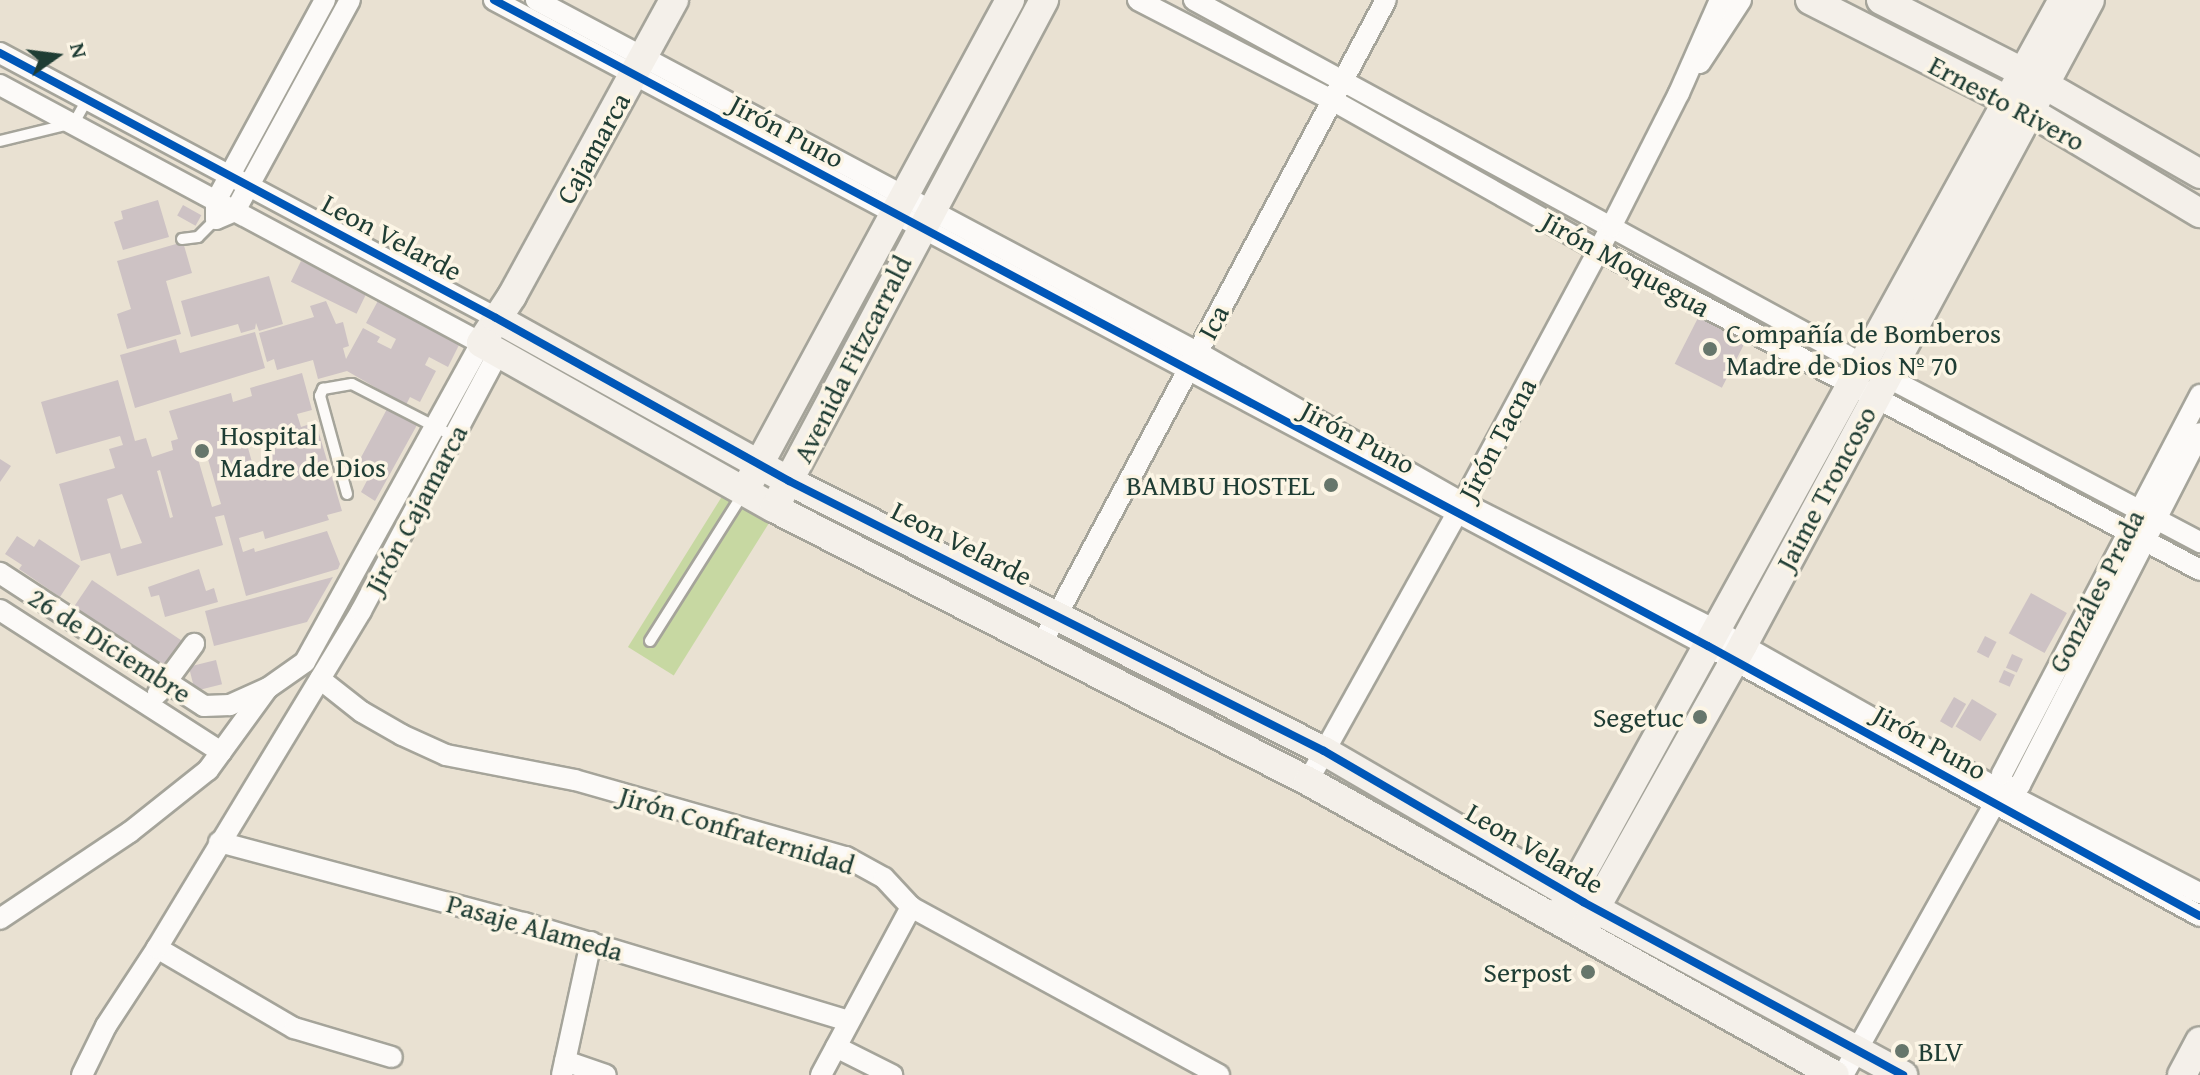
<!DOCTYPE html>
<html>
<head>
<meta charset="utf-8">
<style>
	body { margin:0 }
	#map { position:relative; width:2200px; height:1075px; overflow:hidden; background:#e9e1d2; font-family:"Gentium Book Plus",serif }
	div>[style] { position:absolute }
	.green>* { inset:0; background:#c7d8a2; transform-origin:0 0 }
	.building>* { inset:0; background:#cdc2c4; transform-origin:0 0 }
	.roads { filter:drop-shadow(2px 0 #a5a49a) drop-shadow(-2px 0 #a5a49a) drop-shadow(0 2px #a5a49a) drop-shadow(0 -2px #a5a49a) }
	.lane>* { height:10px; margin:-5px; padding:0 5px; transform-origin:5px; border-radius:5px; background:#fcfaf8 }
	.street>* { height:20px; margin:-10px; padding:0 10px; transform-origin:10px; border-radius:10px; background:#fcfaf8 }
	.secondary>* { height:28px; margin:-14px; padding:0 14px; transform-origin:14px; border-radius:14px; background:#f4f0ea }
	.cycleway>* { height:8px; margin:-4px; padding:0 4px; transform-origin:4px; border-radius:4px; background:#0057b8 }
	.dots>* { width:22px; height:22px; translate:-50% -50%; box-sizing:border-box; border:4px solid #fcf5e5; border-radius:50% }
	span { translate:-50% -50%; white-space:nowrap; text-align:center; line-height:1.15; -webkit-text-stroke:7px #fcf5e5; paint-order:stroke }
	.street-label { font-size:28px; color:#1f3d34 }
	.poi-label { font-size:28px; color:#1f3d34 }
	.left { translate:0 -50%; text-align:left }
	.right { translate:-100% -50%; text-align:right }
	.north { position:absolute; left:16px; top:16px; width:80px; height:80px; -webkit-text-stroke:6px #fcf5e5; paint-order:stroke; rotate:76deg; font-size:22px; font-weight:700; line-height:32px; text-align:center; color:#1f3d34 }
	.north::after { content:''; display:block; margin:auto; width:28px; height:36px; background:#1f3d34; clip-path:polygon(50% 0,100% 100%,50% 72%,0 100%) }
</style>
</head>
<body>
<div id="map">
	<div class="green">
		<i style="left:726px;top:490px;width:54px;height:185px;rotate:32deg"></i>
	</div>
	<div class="building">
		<i style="clip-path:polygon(158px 200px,169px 237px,123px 250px,114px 222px,123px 219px,121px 211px)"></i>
		<i style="left:183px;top:205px;width:21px;height:12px;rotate:29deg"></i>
		<i style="clip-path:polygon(183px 242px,192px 273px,166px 281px,181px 334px,127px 349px,117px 314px,131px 309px,117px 261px)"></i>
		<i style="left:301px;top:261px;width:73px;height:23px;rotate:26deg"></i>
		<i style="clip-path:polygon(269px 276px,283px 324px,259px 331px,256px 323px,255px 329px,241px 333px,238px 324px,191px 337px,181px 301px)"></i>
		<i style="clip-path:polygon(380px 297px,461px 341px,448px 367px,429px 357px,425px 365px,436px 371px,420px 402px,410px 397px,406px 405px,347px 371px,318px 379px,313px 360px,277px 370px,274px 359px,267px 362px,259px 333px,314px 317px,310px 306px,326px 301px,336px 324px,343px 322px,349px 346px,343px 348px,346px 359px,363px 328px,380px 337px,377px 342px,391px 349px,396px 339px,366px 323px)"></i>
		<i style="left:1701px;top:312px;width:53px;height:58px;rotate:27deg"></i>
		<i style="clip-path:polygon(255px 332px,265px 368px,135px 408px,120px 355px,176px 339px,180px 353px)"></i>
		<i style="clip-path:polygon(evenodd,302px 373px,312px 410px,297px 414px,301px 427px,310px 424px,312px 432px,318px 430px,342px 511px,327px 515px,329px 520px,265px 539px,263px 531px,239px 538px,243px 552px,254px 548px,255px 552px,327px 531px,340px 564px,338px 569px,246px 596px,224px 515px,215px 517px,223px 545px,117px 576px,110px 553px,81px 561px,59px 484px,115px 468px,109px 449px,123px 445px,120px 436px,56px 454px,41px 402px,118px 380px,135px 441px,146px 438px,152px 457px,173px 450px,171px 441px,178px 439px,169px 411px,231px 393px,233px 402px,252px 396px,250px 388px,302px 373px,264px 436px,272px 464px,254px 469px,246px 441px,264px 436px,302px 373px,205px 449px,221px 504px,212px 507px,196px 452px,205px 449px,302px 373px,160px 470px,173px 517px,170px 518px,157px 471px,160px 470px,302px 373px,122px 494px,142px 543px,121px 549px,107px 499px,122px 494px)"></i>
		<i style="clip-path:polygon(387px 409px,417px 425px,375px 501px,361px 492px,372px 471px,358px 463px)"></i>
		<i style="clip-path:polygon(0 459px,11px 466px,0 482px)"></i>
		<i style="clip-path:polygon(17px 536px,34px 547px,39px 539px,80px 566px,60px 597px,19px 569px,22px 565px,5px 554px)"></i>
		<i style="clip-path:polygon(199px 569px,206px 591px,214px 588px,218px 602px,165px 617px,159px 595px,151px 597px,148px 587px)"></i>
		<i style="clip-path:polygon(333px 577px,307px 622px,214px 646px,205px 611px)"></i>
		<i style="left:92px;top:580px;width:108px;height:35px;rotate:34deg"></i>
		<i style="left:2031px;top:593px;width:41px;height:46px;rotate:29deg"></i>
		<i style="left:1985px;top:636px;width:13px;height:18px;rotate:27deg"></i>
		<i style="left:2012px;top:654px;width:12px;height:15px;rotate:24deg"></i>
		<i style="left:216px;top:660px;width:25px;height:28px;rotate:76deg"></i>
		<i style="left:2004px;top:670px;width:12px;height:13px;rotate:24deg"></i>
		<i style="left:1954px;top:697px;width:14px;height:28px;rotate:30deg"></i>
		<i style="left:1972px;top:699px;width:29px;height:32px;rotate:31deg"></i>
	</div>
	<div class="roads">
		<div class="lane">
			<i style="left:0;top:141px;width:76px;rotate:-13.7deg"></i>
			<i style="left:74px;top:123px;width:26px;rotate:-61deg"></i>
			<i style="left:182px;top:239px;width:16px;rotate:-7deg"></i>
			<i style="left:198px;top:237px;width:25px;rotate:-45deg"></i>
			<i style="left:347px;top:494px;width:102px;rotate:-105.4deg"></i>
			<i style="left:320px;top:396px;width:8px;rotate:-67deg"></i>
			<i style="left:323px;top:389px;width:29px;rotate:-10deg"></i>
			<i style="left:352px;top:384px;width:116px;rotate:27.2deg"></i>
			<i style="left:650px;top:641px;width:174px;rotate:-57.7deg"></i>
		</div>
		<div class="street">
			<i style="left:325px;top:0;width:229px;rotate:118.5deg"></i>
			<i style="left:216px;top:201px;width:18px;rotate:90deg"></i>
			<i style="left:216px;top:219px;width:21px;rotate:-23deg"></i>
			<i style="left:235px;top:211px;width:240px;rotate:-61.4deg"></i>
			<i style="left:494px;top:0;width:1375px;rotate:28.02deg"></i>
			<i style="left:1708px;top:646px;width:561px;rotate:28.76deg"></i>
			<i style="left:536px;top:0;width:749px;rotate:28.04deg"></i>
			<i style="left:1197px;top:352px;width:306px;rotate:29.6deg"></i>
			<i style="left:1463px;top:503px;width:283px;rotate:26.7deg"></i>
			<i style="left:1716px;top:630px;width:328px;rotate:29.4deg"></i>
			<i style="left:2002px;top:791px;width:223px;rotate:27.3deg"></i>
			<i style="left:1138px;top:0;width:218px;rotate:27.3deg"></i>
			<i style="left:1332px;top:100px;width:305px;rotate:29.4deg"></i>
			<i style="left:1598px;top:250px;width:682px;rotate:27.99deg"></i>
			<i style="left:1194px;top:0;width:763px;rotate:28.58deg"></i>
			<i style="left:1864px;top:365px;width:380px;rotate:27.8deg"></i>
			<i style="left:0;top:53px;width:562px;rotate:28.11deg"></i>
			<i style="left:1700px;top:63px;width:75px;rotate:-56.9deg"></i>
			<i style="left:0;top:85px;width:546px;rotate:28.21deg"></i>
			<i style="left:481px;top:343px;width:364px;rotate:118.9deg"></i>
			<i style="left:305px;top:662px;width:45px;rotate:144.9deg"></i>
			<i style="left:268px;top:688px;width:42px;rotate:155.9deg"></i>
			<i style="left:230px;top:705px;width:26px;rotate:178deg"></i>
			<i style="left:204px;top:706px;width:244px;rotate:-146.9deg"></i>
			<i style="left:0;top:610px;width:263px;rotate:32.7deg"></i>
			<i style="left:1041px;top:645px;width:731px;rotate:-61.86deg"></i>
			<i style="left:320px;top:679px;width:53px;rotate:38.2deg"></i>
			<i style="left:362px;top:712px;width:46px;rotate:29.9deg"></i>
			<i style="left:402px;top:735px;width:48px;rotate:24.4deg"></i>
			<i style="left:446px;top:755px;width:131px;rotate:11deg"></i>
			<i style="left:575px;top:780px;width:282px;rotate:15.9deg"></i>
			<i style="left:846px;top:857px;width:43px;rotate:28.9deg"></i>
			<i style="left:884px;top:878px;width:40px;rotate:47deg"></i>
			<i style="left:911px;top:907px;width:351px;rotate:28.6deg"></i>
			<i style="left:158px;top:693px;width:61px;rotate:-53.7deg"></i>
			<i style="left:1308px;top:781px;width:318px;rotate:-60.9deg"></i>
			<i style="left:1463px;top:503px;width:313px;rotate:-61.8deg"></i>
			<i style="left:1611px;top:227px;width:150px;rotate:-63.1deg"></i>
			<i style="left:1679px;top:93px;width:102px;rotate:-66.2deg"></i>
			<i style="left:2002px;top:791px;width:19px;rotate:-18deg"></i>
			<i style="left:2020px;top:785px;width:395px;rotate:-62.9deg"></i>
			<i style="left:219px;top:842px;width:316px;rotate:14.9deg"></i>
			<i style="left:524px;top:923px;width:339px;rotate:16.8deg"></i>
			<i style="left:0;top:919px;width:156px;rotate:-33.8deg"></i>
			<i style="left:130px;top:832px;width:100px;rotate:-38.5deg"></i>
			<i style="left:208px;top:770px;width:100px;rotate:-53.9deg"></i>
			<i style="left:157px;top:948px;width:159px;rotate:30.3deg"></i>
			<i style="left:294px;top:1028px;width:102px;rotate:16.5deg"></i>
			<i style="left:836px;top:1047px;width:63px;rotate:26.6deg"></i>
			<i style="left:565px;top:1061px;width:43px;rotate:18.9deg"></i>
			<i style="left:82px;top:1075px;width:55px;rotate:-63.9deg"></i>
			<i style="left:106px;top:1026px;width:93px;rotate:-56.8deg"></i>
			<i style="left:157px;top:948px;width:394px;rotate:-58.8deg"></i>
			<i style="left:361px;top:611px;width:293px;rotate:-62deg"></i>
			<i style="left:562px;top:1075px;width:136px;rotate:-77.7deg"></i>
			<i style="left:821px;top:1075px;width:191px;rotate:-61.8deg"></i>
			<i style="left:1843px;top:1075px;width:312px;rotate:-60.8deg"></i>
			<i style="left:1995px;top:803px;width:14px;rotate:-60deg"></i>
			<i style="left:2002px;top:791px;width:17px;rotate:-90deg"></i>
			<i style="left:2002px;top:774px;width:428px;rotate:-62.4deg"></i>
		</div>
		<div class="secondary">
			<i style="left:674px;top:0;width:337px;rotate:118.7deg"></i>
			<i style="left:512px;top:296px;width:56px;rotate:123.4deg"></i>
			<i style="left:481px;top:343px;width:336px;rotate:29.4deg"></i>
			<i style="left:774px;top:508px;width:600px;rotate:27.08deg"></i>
			<i style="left:1308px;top:781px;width:603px;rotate:29.16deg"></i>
			<i style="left:1810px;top:0;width:248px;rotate:26.9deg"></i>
			<i style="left:2031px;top:112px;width:197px;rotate:30.9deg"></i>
			<i style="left:1881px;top:0;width:161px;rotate:27deg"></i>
			<i style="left:2024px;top:73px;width:203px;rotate:29.8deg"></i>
			<i style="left:496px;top:318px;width:335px;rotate:29.1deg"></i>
			<i style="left:789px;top:481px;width:599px;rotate:26.78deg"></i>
			<i style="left:1324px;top:751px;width:300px;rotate:30.2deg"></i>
			<i style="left:1583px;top:902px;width:364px;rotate:28.4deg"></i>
			<i style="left:750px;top:481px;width:547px;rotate:-61.61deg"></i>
			<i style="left:780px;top:497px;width:563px;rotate:-62.02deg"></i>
			<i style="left:1562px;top:910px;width:1039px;rotate:-61.17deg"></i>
			<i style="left:1586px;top:925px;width:321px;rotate:-60.7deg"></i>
			<i style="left:1743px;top:645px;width:732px;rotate:-61.72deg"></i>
			<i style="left:2182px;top:1075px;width:38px;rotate:-62deg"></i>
		</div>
	</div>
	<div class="cycleway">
		<i style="left:494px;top:0;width:1375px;rotate:28.02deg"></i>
		<i style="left:1708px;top:646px;width:561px;rotate:28.76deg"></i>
		<i style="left:0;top:53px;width:562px;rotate:28.11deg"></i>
		<i style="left:496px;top:318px;width:335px;rotate:29.1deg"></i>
		<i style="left:789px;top:481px;width:599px;rotate:26.78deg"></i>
		<i style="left:1324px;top:751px;width:300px;rotate:30.2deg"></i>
		<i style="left:1583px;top:902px;width:364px;rotate:28.4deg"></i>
	</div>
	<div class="dots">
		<i style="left:1710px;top:349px;background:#66766b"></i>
		<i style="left:202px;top:451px;background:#66766b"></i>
		<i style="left:1331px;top:485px;background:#66766b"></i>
		<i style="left:1700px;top:717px;background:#66766b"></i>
		<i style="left:1588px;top:972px;background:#66766b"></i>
		<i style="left:1902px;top:1051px;background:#66766b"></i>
	</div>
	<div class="street-label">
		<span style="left:2007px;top:103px;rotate:28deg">Ernesto Rivero</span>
		<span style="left:787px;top:131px;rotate:28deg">Jirón Puno</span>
		<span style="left:593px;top:148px;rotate:-61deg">Cajamarca</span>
		<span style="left:392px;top:237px;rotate:28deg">Leon Velarde</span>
		<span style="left:1626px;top:264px;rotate:29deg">Jirón Moquegua</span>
		<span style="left:1213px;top:322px;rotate:-62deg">Ica</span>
		<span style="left:852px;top:359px;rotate:-63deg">Avenida Fitzcarrald</span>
		<span style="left:1358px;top:437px;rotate:28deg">Jirón Puno</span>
		<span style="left:1497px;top:439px;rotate:-62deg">Jirón Tacna</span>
		<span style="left:1826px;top:488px;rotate:-62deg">Jaime Troncoso</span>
		<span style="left:416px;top:509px;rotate:-62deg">Jirón Cajamarca</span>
		<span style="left:962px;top:543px;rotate:27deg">Leon Velarde</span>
		<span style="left:2096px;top:591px;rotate:-63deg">Gonzáles Prada</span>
		<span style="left:110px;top:645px;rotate:33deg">26 de Diciembre</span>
		<span style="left:1930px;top:742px;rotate:29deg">Jirón Puno</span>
		<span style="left:737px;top:830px;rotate:17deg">Jirón Confraternidad</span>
		<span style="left:1535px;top:848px;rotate:30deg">Leon Velarde</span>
		<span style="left:535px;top:927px;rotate:16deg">Pasaje Alameda</span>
	</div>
	<div class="poi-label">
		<span class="left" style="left:1726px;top:349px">Compañía de Bomberos<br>Madre de Dios Nº 70</span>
		<span class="left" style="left:220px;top:451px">Hospital<br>Madre de Dios</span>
		<span class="right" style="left:1315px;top:485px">BAMBU HOSTEL</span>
		<span class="right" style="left:1684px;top:717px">Segetuc</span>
		<span class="right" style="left:1572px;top:972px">Serpost</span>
		<span class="left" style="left:1918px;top:1051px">BLV</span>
	</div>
	<div class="north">N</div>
</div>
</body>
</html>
